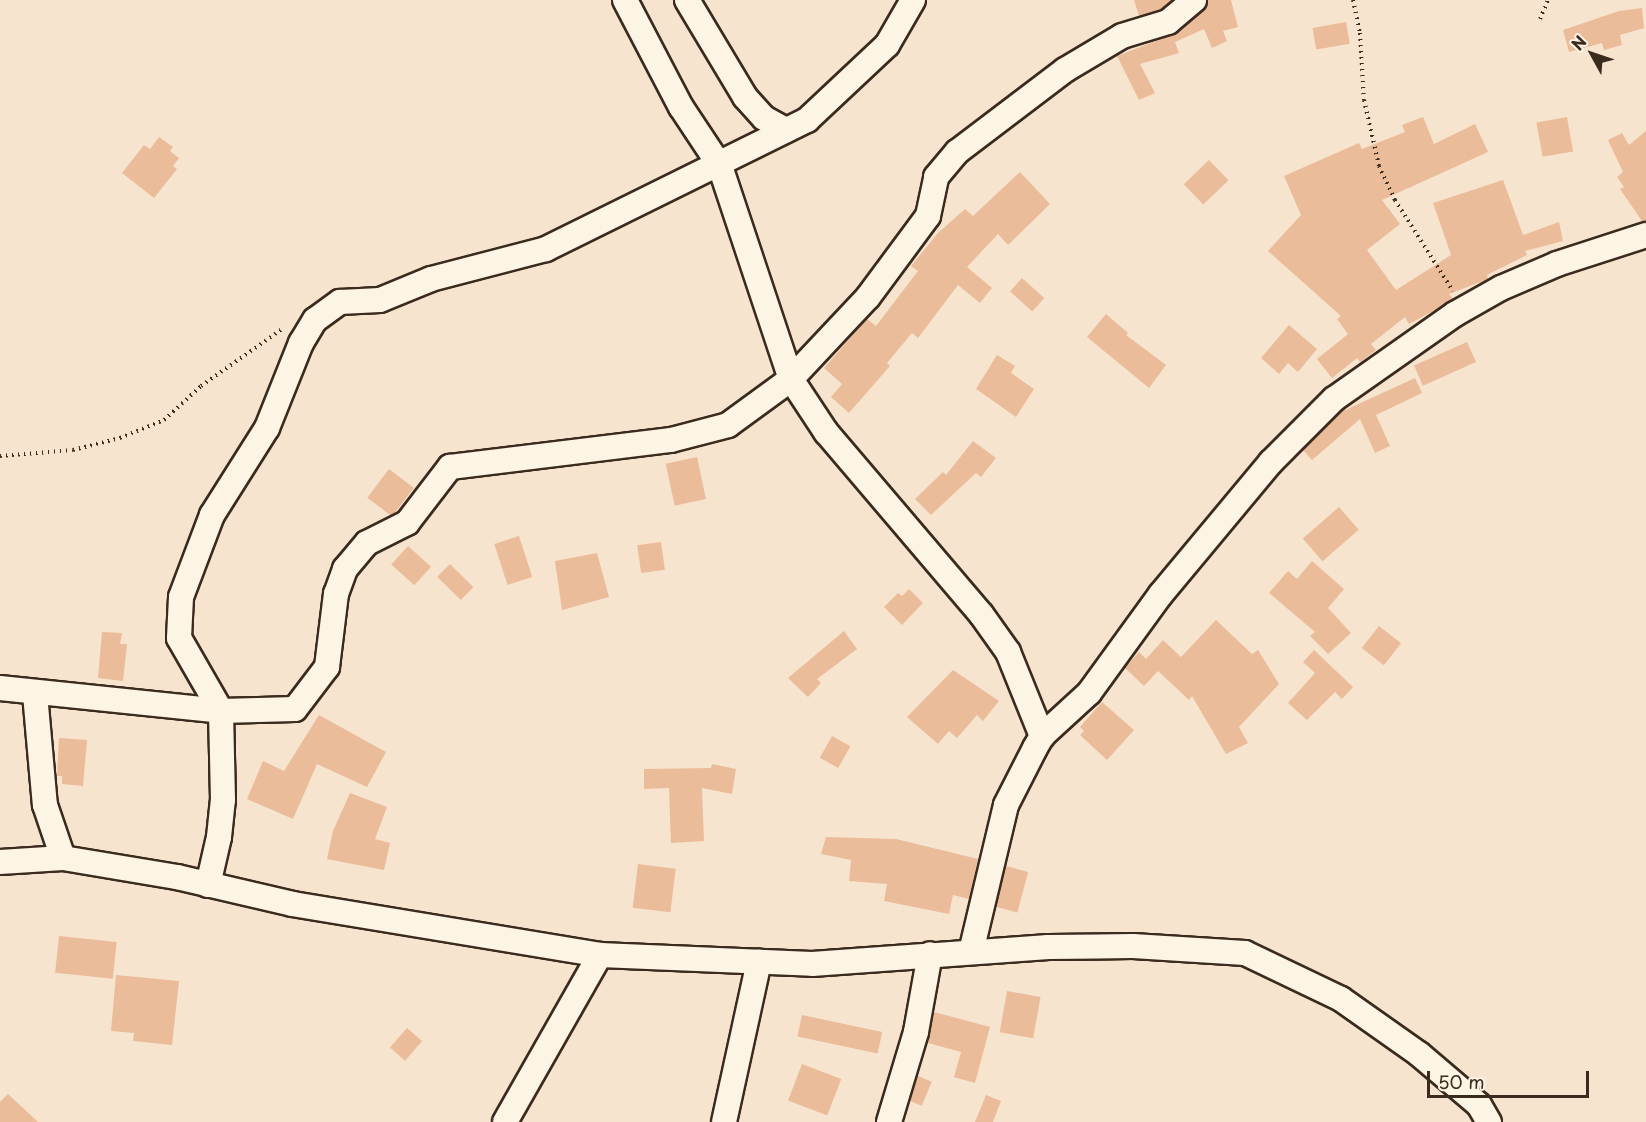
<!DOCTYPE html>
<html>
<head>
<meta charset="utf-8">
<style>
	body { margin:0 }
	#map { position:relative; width:1646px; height:1122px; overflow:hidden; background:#f7e4ce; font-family:"Playpen Sans",sans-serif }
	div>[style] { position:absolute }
	.building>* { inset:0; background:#eabc9a; transform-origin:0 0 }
	.path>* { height:4px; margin-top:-2px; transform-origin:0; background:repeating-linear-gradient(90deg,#3b2a1e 0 1.5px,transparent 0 6px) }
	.roads { filter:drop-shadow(2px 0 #3b2a1e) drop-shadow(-2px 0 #3b2a1e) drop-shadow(0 2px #3b2a1e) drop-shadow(0 -2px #3b2a1e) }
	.minor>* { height:24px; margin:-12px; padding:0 12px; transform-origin:12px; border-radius:12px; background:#fcf5e5 }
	span { translate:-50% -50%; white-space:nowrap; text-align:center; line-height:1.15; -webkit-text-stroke:6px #fcf5e5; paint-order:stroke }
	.north { position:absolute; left:1562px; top:24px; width:60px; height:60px; -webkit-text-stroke:4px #fcf5e5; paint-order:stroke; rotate:310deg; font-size:16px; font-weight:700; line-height:24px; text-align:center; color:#3b2a1e }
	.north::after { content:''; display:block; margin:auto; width:21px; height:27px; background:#3b2a1e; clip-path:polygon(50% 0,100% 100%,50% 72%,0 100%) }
	.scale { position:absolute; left:1427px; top:1071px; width:162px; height:27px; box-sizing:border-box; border:3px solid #3b2a1e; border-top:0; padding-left:8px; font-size:18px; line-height:21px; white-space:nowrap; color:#3b2a1e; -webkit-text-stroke:4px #fcf5e5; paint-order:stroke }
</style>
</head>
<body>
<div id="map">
	<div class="building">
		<i style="clip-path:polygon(1134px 0,1172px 0,1161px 9px,1139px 16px)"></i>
		<i style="clip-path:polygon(1208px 0,1231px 0,1238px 27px,1223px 31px,1227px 41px,1212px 48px,1204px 29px,1175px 42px,1179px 53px,1140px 64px,1155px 93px,1139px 100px,1117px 56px,1177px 33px,1203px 11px)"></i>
		<i style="clip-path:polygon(1642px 8px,1644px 28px,1620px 35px,1622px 45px,1604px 50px,1602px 43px,1569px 52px,1563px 30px,1619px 11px)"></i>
		<i style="left:1346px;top:22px;width:22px;height:34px;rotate:80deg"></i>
		<i style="clip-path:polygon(1423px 117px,1434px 144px,1475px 124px,1488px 152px,1382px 200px,1400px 224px,1367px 250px,1396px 290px,1451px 255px,1433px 203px,1503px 180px,1523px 235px,1559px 222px,1563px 241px,1525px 251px,1527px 255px,1487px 275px,1488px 279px,1449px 294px,1453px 299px,1435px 310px,1409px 324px,1405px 317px,1371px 344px,1376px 350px,1360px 362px,1357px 358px,1332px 378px,1317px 359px,1348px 334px,1337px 319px,1341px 316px,1268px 251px,1301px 215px,1284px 176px,1359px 143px,1362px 149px,1405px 132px,1402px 125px)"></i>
		<i style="left:1567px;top:117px;width:35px;height:31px;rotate:80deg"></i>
		<i style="clip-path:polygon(1646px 131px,1646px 221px,1642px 221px,1620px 189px,1624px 187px,1617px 177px,1623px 172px,1608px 140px,1622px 133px,1629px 145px)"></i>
		<i style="clip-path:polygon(159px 137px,173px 147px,170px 151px,179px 158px,173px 166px,177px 169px,154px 198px,122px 173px,144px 145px,150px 149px)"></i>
		<i style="left:1209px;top:160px;width:28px;height:35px;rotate:46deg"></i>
		<i style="clip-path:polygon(1020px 172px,1050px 204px,1008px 245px,998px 234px,967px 267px,992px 288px,980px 303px,958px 285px,918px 338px,912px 333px,887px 363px,890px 366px,849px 413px,831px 397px,842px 384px,824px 368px,867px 319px,876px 326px,918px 271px,911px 266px,938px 233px,965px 209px,973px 216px)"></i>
		<i style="left:1022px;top:278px;width:30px;height:18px;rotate:42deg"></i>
		<i style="clip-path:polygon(1106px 314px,1128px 333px,1126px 335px,1166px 365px,1149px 388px,1087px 337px)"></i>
		<i style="clip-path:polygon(1289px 325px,1317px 349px,1298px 372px,1288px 363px,1279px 374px,1261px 358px)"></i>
		<i style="left:1467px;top:342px;width:22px;height:58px;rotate:66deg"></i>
		<i style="clip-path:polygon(997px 355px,1015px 366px,1011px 373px,1034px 389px,1016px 417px,976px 389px)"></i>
		<i style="clip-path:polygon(1415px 378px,1422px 393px,1376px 415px,1390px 446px,1375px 453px,1360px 419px,1312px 460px,1303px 450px,1341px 412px)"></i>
		<i style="clip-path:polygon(973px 441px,996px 458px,981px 477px,976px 473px,931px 515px,915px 499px,943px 472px,946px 475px)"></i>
		<i style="left:697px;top:457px;width:43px;height:32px;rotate:78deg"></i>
		<i style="left:389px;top:469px;width:31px;height:36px;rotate:37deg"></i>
		<i style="left:1339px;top:507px;width:30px;height:48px;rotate:49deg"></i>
		<i style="left:519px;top:536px;width:43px;height:26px;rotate:72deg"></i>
		<i style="left:661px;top:542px;width:28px;height:24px;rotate:82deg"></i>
		<i style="left:408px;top:546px;width:31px;height:25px;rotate:42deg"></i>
		<i style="clip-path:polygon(597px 553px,609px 597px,562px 610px,555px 561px)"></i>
		<i style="clip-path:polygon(1312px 561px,1344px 589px,1328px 608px,1351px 633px,1328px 654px,1310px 636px,1315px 632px,1269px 593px,1288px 571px,1297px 579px)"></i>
		<i style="left:450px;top:564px;width:33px;height:18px;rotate:45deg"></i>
		<i style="clip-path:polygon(909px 589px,923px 603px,902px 625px,884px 607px,898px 593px,902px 596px)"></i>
		<i style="clip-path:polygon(1216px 620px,1252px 654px,1258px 650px,1279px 684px,1239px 727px,1248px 743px,1226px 754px,1192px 696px,1189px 700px,1158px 671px,1144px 686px,1125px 668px,1139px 652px,1146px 659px,1163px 640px,1181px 657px)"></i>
		<i style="left:1379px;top:626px;width:28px;height:28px;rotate:38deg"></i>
		<i style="clip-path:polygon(844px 631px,857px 649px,817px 679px,821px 683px,808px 697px,788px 678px)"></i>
		<i style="clip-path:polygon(102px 632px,122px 633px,120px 644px,127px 644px,123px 681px,98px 678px)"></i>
		<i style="clip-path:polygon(1314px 650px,1353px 687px,1342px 699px,1335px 692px,1307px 720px,1288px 703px,1315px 673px,1303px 662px)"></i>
		<i style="clip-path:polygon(953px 670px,999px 701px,983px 721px,977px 715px,957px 738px,949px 731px,938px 744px,907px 717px)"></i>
		<i style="clip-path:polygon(1102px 702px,1134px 730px,1107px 760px,1080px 735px,1084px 731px,1080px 727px)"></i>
		<i style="clip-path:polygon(319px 715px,386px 752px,367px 787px,317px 764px,293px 819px,247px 799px,263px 761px,284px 771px)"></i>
		<i style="left:832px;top:736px;width:21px;height:25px;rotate:29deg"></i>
		<i style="clip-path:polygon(59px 738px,87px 740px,83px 786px,62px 784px,62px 776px,57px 776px)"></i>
		<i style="clip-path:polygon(712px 764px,736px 769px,732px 794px,702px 788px,704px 841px,671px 843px,669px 788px,644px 789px,644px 769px,711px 768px)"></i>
		<i style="clip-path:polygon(350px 793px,387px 807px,375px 839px,390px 843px,384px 870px,327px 859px,333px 831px)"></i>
		<i style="clip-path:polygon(826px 837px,896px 839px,978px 859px,969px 899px,953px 895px,949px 914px,884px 901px,887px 884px,849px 881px,851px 860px,821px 854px)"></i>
		<i style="left:638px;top:864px;width:38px;height:44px;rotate:7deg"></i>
		<i style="left:1006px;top:866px;width:23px;height:42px;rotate:15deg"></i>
		<i style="left:59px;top:936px;width:58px;height:37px;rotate:6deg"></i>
		<i style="clip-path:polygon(116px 975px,179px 981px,172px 1045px,133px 1041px,134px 1033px,111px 1031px)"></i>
		<i style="left:1007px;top:991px;width:34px;height:42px;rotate:10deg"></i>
		<i style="clip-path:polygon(934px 1012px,990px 1027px,975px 1083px,954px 1077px,961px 1052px,928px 1043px)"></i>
		<i style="left:802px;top:1015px;width:82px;height:22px;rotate:12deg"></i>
		<i style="left:407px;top:1028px;width:20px;height:26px;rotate:41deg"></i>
		<i style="left:802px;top:1064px;width:42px;height:39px;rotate:21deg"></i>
		<i style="left:918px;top:1076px;width:15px;height:26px;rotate:23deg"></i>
		<i style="clip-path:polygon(8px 1094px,38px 1122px,0 1122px,0 1102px)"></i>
		<i style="clip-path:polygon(986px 1095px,1001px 1101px,993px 1122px,975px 1122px)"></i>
	</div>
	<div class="path">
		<i style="left:1353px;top:0;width:34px;rotate:78deg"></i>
		<i style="left:1360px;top:33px;width:67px;rotate:86.6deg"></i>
		<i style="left:1364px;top:100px;width:68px;rotate:77.2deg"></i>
		<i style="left:1379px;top:166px;width:38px;rotate:65deg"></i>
		<i style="left:1395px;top:200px;width:108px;rotate:57.5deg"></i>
		<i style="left:1540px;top:19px;width:21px;rotate:-67deg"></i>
		<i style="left:0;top:456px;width:73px;rotate:-4.7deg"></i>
		<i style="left:73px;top:450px;width:49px;rotate:-14.3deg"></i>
		<i style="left:120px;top:438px;width:48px;rotate:-22.2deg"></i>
		<i style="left:164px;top:420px;width:50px;rotate:-42.6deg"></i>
		<i style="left:201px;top:386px;width:99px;rotate:-35.1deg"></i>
	</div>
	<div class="roads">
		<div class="minor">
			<i style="left:625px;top:0;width:121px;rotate:62.4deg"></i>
			<i style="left:681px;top:107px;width:71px;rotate:56.5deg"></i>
			<i style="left:720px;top:166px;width:225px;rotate:71.6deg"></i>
			<i style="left:791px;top:379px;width:64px;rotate:56.6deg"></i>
			<i style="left:826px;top:432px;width:239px;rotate:49.6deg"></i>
			<i style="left:981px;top:614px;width:47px;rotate:54.6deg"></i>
			<i style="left:1008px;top:652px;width:91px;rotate:68deg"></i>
			<i style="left:687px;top:0;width:113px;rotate:59.1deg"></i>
			<i style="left:745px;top:97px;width:28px;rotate:48deg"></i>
			<i style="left:764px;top:118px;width:25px;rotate:29deg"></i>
			<i style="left:0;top:688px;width:222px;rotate:5.9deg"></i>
			<i style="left:221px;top:711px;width:74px;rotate:-1.5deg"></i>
			<i style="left:295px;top:709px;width:53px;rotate:-52.7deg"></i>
			<i style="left:327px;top:667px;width:74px;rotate:-83deg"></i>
			<i style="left:336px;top:594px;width:27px;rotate:-70deg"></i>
			<i style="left:345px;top:569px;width:34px;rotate:-50deg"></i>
			<i style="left:367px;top:543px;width:45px;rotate:-26.6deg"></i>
			<i style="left:407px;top:523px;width:71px;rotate:-52.5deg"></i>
			<i style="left:450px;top:467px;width:223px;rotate:-7deg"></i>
			<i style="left:671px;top:440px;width:59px;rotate:-14.7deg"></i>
			<i style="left:728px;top:425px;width:78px;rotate:-36.1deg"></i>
			<i style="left:791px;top:379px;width:112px;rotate:-46.8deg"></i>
			<i style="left:868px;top:297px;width:101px;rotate:-53.5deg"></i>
			<i style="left:928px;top:216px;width:40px;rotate:-78deg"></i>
			<i style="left:936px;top:177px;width:33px;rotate:-50deg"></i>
			<i style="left:957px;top:152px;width:136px;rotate:-37.2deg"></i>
			<i style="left:1065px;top:70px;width:66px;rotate:-30.8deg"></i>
			<i style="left:1122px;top:36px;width:48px;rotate:-16.9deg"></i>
			<i style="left:1168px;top:22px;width:34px;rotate:-40deg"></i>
			<i style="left:35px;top:694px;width:111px;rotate:84.9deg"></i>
			<i style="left:45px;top:805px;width:56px;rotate:71.2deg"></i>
			<i style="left:0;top:862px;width:63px;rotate:-3.6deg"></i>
			<i style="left:63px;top:858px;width:116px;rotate:9.5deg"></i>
			<i style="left:177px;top:877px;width:119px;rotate:13.1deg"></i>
			<i style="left:293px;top:904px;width:311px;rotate:9.4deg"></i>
			<i style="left:600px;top:955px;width:212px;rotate:2.4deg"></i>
			<i style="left:812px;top:964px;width:237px;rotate:-4.1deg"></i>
			<i style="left:1048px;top:947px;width:85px;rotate:-0.7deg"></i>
			<i style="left:1133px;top:946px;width:112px;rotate:3.6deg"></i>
			<i style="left:1245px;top:953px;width:106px;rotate:25.6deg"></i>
			<i style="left:1341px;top:999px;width:95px;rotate:35.2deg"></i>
			<i style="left:1419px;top:1054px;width:79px;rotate:40.4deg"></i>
			<i style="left:1479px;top:1105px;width:20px;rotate:60deg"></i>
			<i style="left:208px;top:885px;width:49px;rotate:-77.1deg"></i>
			<i style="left:219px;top:837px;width:37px;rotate:-84deg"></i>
			<i style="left:223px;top:800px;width:89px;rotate:-91.3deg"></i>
			<i style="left:221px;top:711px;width:84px;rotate:-119.9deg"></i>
			<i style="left:179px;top:638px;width:41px;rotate:-87.2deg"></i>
			<i style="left:181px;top:597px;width:88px;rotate:-69.3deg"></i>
			<i style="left:212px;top:515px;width:103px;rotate:-57.7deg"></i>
			<i style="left:267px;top:428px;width:92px;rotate:-68.2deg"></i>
			<i style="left:301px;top:343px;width:27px;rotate:-59deg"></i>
			<i style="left:315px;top:320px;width:31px;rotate:-36deg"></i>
			<i style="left:340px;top:302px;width:40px;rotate:-2.9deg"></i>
			<i style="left:380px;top:300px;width:55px;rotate:-22.4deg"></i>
			<i style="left:431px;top:279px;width:119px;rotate:-14.6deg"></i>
			<i style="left:546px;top:249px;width:291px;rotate:-26.3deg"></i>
			<i style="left:807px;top:120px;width:110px;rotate:-43.2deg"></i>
			<i style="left:887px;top:45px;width:52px;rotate:-60deg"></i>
			<i style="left:971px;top:952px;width:151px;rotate:-76.6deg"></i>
			<i style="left:1006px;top:805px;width:64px;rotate:-63deg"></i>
			<i style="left:1035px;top:748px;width:14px;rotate:-60deg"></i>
			<i style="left:1042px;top:736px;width:64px;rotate:-42.5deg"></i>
			<i style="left:1089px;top:693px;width:122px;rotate:-54deg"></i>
			<i style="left:1161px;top:594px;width:172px;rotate:-50.2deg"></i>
			<i style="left:1271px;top:462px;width:89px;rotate:-45deg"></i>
			<i style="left:1334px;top:399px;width:148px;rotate:-35.1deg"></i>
			<i style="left:1455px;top:314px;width:53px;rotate:-29.5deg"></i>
			<i style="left:1501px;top:288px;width:61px;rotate:-23.2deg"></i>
			<i style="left:1557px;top:264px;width:94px;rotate:-18deg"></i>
			<i style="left:505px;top:1122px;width:192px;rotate:-60.4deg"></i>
			<i style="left:724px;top:1122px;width:164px;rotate:-77.7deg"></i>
			<i style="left:889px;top:1122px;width:94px;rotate:-73.3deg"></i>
			<i style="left:916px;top:1032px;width:79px;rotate:-79.8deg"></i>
		</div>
	</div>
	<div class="north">N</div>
	<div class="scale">50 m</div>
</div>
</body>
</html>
